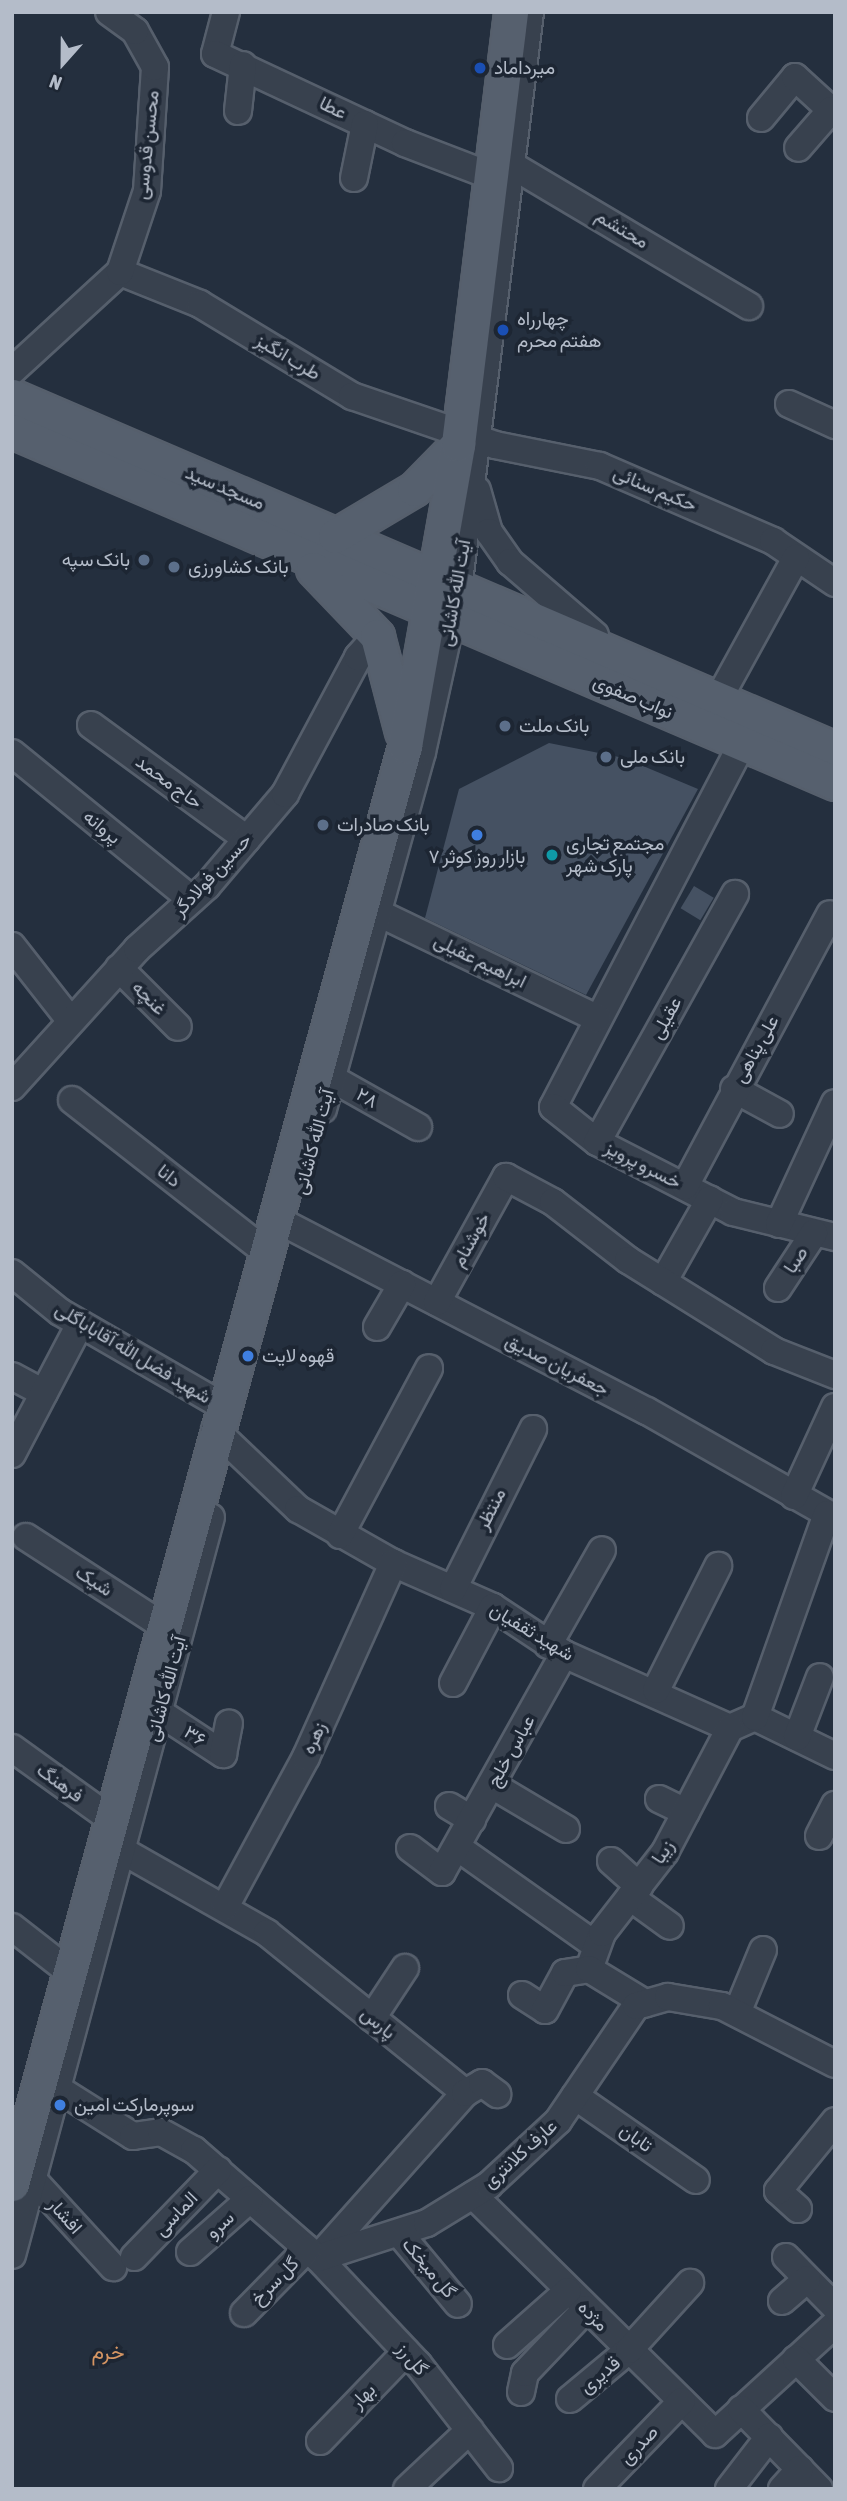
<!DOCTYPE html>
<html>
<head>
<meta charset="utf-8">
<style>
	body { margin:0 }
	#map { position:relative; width:847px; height:2501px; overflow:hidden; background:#242f3e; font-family:"Asap Condensed",Vazirmatn,sans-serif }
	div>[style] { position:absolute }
	.building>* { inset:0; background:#455162; transform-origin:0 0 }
	.roads { filter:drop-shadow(2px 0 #565f6c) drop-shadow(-2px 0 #565f6c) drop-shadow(0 2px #565f6c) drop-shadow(0 -2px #565f6c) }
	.minor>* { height:26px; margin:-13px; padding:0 13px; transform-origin:13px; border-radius:13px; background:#38414e }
	.major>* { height:33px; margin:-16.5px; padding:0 16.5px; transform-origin:16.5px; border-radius:16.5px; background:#56606e }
	.dots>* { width:19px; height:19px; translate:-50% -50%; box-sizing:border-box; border:4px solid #1d2633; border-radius:50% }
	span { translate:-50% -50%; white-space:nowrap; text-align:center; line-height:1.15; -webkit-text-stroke:7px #1d2633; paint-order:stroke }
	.poi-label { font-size:19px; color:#b4bcc9 }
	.left { translate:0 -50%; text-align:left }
	.right { translate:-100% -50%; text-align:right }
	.street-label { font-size:19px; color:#b4bcc9 }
	.neighbourhood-label { font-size:21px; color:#d59563 }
	.frame { position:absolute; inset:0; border:14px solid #b4bcc9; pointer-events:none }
	.north { position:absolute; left:28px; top:28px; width:70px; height:70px; -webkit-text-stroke:5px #1d2633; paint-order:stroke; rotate:201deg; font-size:19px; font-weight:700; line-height:28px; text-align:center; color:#b4bcc9 }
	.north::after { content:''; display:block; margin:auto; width:24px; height:32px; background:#b4bcc9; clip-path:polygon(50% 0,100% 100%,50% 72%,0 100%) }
</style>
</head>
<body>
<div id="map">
	<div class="building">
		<i style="clip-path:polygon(549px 743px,624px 758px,698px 789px,586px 995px,425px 918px,459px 789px)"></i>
		<i style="left:694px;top:886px;width:23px;height:26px;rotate:31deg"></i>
	</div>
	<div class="roads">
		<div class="minor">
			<i style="left:226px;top:12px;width:43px;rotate:104.7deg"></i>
			<i style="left:215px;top:54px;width:210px;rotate:25.1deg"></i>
			<i style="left:405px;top:143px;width:92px;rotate:21deg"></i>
			<i style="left:238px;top:111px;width:46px;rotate:-83.8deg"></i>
			<i style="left:761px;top:118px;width:53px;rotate:-50.3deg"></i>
			<i style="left:795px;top:77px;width:49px;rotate:42.5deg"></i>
			<i style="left:831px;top:110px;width:50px;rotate:131deg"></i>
			<i style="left:498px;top:157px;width:292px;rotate:30.7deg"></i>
			<i style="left:354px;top:178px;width:55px;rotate:-78.5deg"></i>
			<i style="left:120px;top:272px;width:86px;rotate:21.8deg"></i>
			<i style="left:200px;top:304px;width:178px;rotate:31.2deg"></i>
			<i style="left:352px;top:396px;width:151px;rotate:18.9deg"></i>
			<i style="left:495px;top:445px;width:107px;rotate:11.3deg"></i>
			<i style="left:600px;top:466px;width:189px;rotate:23.4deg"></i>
			<i style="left:773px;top:541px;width:75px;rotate:34.1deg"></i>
			<i style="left:12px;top:371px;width:147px;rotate:-42.5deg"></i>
			<i style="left:120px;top:272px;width:85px;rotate:-71.6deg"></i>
			<i style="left:147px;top:191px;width:124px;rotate:-86.3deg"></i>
			<i style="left:155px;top:67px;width:41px;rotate:-119.1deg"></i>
			<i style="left:135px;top:31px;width:32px;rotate:-144deg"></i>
			<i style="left:789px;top:404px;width:51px;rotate:24.5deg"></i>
			<i style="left:477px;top:490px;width:44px;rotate:74.1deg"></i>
			<i style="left:489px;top:532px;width:37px;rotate:55deg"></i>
			<i style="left:510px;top:562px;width:112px;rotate:40.7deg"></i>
			<i style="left:719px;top:698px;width:160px;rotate:-61.2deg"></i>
			<i style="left:91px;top:725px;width:193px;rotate:36.2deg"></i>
			<i style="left:742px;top:744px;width:409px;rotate:117.5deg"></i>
			<i style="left:553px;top:1107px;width:56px;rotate:38.5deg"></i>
			<i style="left:597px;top:1142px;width:153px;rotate:27.2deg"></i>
			<i style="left:733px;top:1212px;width:105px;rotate:13.8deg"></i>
			<i style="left:12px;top:753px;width:232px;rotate:39.2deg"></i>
			<i style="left:364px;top:906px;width:259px;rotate:25.7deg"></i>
			<i style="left:12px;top:946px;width:94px;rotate:51.9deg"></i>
			<i style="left:119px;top:968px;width:83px;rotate:45deg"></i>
			<i style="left:317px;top:1070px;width:116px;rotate:29.4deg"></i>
			<i style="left:12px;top:1087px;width:186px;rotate:-47.8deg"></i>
			<i style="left:137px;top:949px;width:94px;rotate:-42deg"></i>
			<i style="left:207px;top:886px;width:121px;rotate:-49.7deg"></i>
			<i style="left:285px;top:794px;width:155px;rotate:-61.9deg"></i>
			<i style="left:358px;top:657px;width:28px;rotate:-48deg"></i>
			<i style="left:734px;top:1089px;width:52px;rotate:28.5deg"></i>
			<i style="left:72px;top:1100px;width:246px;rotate:38.1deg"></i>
			<i style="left:323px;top:1109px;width:370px;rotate:-74.5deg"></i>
			<i style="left:422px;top:752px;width:167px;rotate:-77.5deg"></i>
			<i style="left:458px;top:589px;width:581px;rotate:-82.89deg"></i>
			<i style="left:597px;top:1142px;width:284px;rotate:-60.9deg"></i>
			<i style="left:685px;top:1186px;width:308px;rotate:-61.9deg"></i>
			<i style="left:276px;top:1219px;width:418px;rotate:27.4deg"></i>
			<i style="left:647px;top:1411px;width:216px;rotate:29.6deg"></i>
			<i style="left:779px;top:1224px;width:133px;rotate:-65.2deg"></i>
			<i style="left:12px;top:1273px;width:62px;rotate:39.1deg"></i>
			<i style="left:60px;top:1312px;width:186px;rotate:30deg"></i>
			<i style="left:663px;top:1282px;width:95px;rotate:-60.5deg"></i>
			<i style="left:778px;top:1288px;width:66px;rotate:-56.8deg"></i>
			<i style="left:437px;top:1302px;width:143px;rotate:-61.1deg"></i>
			<i style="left:506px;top:1177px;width:53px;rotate:28deg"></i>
			<i style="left:553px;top:1202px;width:95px;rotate:37.7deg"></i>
			<i style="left:628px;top:1260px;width:172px;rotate:31.9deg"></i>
			<i style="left:774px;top:1351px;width:66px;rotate:21.5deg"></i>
			<i style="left:377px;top:1327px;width:50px;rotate:-59.8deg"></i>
			<i style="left:12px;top:1376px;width:36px;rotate:28deg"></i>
			<i style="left:215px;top:1430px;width:115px;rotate:43.6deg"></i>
			<i style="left:298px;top:1509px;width:109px;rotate:29.6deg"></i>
			<i style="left:393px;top:1563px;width:109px;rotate:23.7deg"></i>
			<i style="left:493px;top:1607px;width:85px;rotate:33.5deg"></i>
			<i style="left:564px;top:1654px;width:182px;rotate:24deg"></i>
			<i style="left:730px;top:1728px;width:27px;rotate:-24deg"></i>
			<i style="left:755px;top:1717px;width:89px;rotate:26deg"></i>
			<i style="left:12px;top:1454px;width:147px;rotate:-62.4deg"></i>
			<i style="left:794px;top:1496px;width:98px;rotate:-65.3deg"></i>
			<i style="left:340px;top:1535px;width:189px;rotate:-61.9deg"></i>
			<i style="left:26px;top:1537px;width:162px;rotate:32.9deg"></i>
			<i style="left:453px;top:1589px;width:179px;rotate:-63.4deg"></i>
			<i style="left:548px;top:1645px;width:109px;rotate:-60.4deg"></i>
			<i style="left:453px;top:1683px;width:86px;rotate:-62.2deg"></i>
			<i style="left:656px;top:1690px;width:139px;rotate:-63.4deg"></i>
			<i style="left:148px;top:1705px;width:90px;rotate:33.2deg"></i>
			<i style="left:223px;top:1754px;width:31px;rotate:-79deg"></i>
			<i style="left:755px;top:1717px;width:215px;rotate:-70.5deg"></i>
			<i style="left:797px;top:1737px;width:64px;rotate:-69deg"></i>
			<i style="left:12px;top:1748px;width:118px;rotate:35.7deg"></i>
			<i style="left:492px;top:1785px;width:86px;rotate:30.7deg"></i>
			<i style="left:659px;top:1799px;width:30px;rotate:26deg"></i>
			<i style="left:449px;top:1806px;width:27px;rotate:31deg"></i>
			<i style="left:819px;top:1836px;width:35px;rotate:-63deg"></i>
			<i style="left:107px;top:1842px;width:184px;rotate:29.6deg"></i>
			<i style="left:267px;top:1933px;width:255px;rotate:38.9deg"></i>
			<i style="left:465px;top:2093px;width:221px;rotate:131.7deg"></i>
			<i style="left:457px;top:1847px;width:171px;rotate:35.3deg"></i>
			<i style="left:410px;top:1848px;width:40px;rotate:37deg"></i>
			<i style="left:442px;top:1872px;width:250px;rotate:-60.8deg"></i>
			<i style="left:611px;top:1861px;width:38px;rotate:42deg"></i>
			<i style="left:630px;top:1897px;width:49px;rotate:35.9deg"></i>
			<i style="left:225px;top:1907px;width:170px;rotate:-61.6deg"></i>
			<i style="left:306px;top:1757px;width:213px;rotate:-65.8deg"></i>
			<i style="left:12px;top:1927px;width:70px;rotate:38deg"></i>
			<i style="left:589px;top:1969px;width:38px;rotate:-70deg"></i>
			<i style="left:602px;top:1933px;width:103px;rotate:-52.1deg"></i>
			<i style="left:665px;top:1852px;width:140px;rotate:-62.3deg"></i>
			<i style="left:522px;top:1995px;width:27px;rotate:33deg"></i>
			<i style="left:545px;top:2010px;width:42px;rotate:-61.6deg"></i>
			<i style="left:565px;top:1973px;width:24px;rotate:-9deg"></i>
			<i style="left:589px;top:1969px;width:66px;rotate:31.3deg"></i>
			<i style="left:737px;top:2013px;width:68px;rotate:-67.6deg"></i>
			<i style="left:372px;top:2018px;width:60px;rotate:-56.6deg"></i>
			<i style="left:44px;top:2080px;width:105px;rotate:32.2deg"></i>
			<i style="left:133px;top:2136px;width:28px;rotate:-8deg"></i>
			<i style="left:161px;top:2132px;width:38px;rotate:29deg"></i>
			<i style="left:194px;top:2150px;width:164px;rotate:41.1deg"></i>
			<i style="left:318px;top:2258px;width:146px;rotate:46.7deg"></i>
			<i style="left:418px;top:2364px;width:132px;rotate:52.1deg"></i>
			<i style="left:465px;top:2093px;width:20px;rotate:-30deg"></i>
			<i style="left:482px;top:2083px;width:19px;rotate:36deg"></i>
			<i style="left:575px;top:2096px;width:147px;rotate:34.8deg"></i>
			<i style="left:24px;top:2170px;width:132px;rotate:47.5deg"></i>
			<i style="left:473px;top:2195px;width:340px;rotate:44.6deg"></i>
			<i style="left:715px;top:2434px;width:163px;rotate:-42.5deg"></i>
			<i style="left:798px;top:2209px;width:27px;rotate:-138deg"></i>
			<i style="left:778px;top:2191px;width:90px;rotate:-50.8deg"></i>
			<i style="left:399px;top:2233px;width:92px;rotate:50.3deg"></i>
			<i style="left:190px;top:2252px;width:80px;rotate:-41.5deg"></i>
			<i style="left:12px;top:2255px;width:764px;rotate:-74.91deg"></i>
			<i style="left:134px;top:2257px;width:121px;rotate:-46deg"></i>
			<i style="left:786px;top:2257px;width:70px;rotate:45.6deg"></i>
			<i style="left:318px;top:2258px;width:114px;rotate:-17.8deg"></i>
			<i style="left:427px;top:2223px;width:73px;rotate:-31.5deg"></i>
			<i style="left:489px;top:2185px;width:94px;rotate:-42.8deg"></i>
			<i style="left:558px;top:2121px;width:139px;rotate:-55.9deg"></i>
			<i style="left:636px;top:2006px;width:33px;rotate:-16deg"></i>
			<i style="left:668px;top:1997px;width:55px;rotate:9.5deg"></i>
			<i style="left:722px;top:2006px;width:127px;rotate:27.2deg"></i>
			<i style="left:782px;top:2301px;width:33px;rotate:-41deg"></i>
			<i style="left:244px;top:2313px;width:90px;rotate:-45.5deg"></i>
			<i style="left:507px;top:2345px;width:81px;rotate:-41.5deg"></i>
			<i style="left:796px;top:2359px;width:55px;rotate:45deg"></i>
			<i style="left:521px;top:2392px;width:19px;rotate:-78deg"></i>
			<i style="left:525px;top:2373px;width:88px;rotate:-46.4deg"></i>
			<i style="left:570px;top:2399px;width:77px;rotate:-39.7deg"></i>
			<i style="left:629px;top:2350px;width:91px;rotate:-47.7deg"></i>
			<i style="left:741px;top:2409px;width:112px;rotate:45.7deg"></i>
			<i style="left:320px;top:2441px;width:124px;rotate:-46deg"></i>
			<i style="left:407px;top:2489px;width:86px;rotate:-43.1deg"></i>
			<i style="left:597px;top:2489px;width:122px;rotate:-46deg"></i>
			<i style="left:729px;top:2489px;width:66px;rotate:-52.4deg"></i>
			<i style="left:782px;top:2489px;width:27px;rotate:-48deg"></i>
		</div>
		<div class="major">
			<i style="left:12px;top:396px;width:896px;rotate:23.22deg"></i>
			<i style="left:12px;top:431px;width:895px;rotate:23.16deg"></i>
			<i style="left:335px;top:536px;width:92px;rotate:-30.7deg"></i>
			<i style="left:414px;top:489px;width:63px;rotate:-45.6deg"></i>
			<i style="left:313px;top:569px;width:93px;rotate:46.3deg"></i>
			<i style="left:377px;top:636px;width:99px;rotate:75.4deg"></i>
			<i style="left:12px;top:2184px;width:1491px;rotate:-74.71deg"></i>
			<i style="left:405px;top:746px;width:307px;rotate:-80deg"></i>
			<i style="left:458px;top:444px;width:435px;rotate:-83deg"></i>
		</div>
	</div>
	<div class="dots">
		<i style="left:480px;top:68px;background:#1a4fb4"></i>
		<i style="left:503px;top:330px;background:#1a4fb4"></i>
		<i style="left:144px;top:560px;background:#5c6f8a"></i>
		<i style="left:174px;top:567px;background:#5c6f8a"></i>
		<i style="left:505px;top:726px;background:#5c6f8a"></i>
		<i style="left:606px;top:757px;background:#5c6f8a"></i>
		<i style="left:323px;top:825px;background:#5c6f8a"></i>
		<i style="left:477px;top:835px;background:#3f7fe0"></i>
		<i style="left:552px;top:855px;background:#0f9aa8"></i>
		<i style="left:248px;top:1356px;background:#3f7fe0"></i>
		<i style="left:60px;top:2105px;background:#3f7fe0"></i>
	</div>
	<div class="poi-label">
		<span class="left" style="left:494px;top:68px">میرداماد</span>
		<span class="left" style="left:517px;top:330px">چهارراه<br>هفتم محرم</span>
		<span class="right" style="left:130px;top:560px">بانک سپه</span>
		<span class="left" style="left:188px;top:567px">بانک کشاورزی</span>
		<span class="left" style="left:519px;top:726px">بانک ملت</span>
		<span class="left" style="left:620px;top:757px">بانک ملی</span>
		<span class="left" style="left:337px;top:825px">بانک صادرات</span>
		<span class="left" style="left:566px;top:855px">مجتمع تجاری<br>پارک شهر</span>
		<span style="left:477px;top:857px">بازار روز کوثر ۷</span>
		<span class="left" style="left:262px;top:1356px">قهوه لایت</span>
		<span class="left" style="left:74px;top:2105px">سوپرمارکت امین</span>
	</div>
	<div class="street-label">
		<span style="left:333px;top:108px;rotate:26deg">عطا</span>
		<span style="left:147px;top:145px;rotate:-84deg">محسن قدوسی</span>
		<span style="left:622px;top:229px;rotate:31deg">محتشم</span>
		<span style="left:288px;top:357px;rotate:31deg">طرب انگیز</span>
		<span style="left:225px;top:488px;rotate:23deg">مسجد سید</span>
		<span style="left:655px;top:489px;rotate:23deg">حکیم سنائی</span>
		<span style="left:455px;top:593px;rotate:-80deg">آیت الله کاشانی</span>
		<span style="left:633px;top:697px;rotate:23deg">نواب صفوی</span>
		<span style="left:169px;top:782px;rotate:36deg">حاج محمد</span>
		<span style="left:102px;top:827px;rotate:39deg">پروانه</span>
		<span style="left:212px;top:875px;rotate:-47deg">حسین فولادگر</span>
		<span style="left:480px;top:961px;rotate:26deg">ابراهیم عقیلی</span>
		<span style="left:149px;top:998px;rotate:45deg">غنچه</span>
		<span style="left:666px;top:1018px;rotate:-61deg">عقیلی</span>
		<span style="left:756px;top:1049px;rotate:-61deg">علی پناهی</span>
		<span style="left:367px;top:1098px;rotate:30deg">۲۸</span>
		<span style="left:314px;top:1142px;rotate:-75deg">آیت الله کاشانی</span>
		<span style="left:643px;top:1165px;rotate:27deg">خسرو پرویز</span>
		<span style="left:169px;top:1176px;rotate:38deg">دانا</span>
		<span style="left:471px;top:1240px;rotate:-61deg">خوشنام</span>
		<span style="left:796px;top:1260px;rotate:-57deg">صبا</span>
		<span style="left:133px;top:1353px;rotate:31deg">شهید فضل الله آقاباباگلی</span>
		<span style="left:557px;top:1365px;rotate:27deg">جعفریان صدیق</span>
		<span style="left:491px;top:1509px;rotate:-63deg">منتظر</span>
		<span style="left:94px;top:1581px;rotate:33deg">شیک</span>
		<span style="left:532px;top:1632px;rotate:31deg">شهید ثقفیان</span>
		<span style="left:166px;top:1689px;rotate:-75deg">آیت الله کاشانی</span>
		<span style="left:195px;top:1736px;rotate:33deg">۳۶</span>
		<span style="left:314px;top:1738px;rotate:-65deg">زهره</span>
		<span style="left:511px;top:1751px;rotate:-61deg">عباس خلج</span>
		<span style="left:60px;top:1783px;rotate:36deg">فرهنگ</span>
		<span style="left:663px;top:1852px;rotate:-57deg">زیبا</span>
		<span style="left:378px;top:2023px;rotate:39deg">پارس</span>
		<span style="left:636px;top:2138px;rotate:35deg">تابان</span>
		<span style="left:520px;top:2154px;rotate:-42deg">عارف کلانتری</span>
		<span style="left:176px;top:2214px;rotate:-46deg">الماسی</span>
		<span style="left:65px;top:2216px;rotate:48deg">افشار</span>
		<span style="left:220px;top:2225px;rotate:-42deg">سرو</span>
		<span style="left:429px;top:2268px;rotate:50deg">گل میخک</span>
		<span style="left:275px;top:2281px;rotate:-45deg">گل سرخ</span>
		<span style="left:593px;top:2316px;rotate:45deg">مژده</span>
		<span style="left:412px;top:2359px;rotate:49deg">گل رز</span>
		<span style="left:600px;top:2375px;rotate:-40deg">قدیری</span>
		<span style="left:363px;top:2396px;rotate:-46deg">بهار</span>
		<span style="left:639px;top:2445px;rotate:-46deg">صدری</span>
	</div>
	<div class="neighbourhood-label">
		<span style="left:108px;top:2351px">خرم</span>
	</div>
	<div class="frame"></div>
	<div class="north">N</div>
</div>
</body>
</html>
